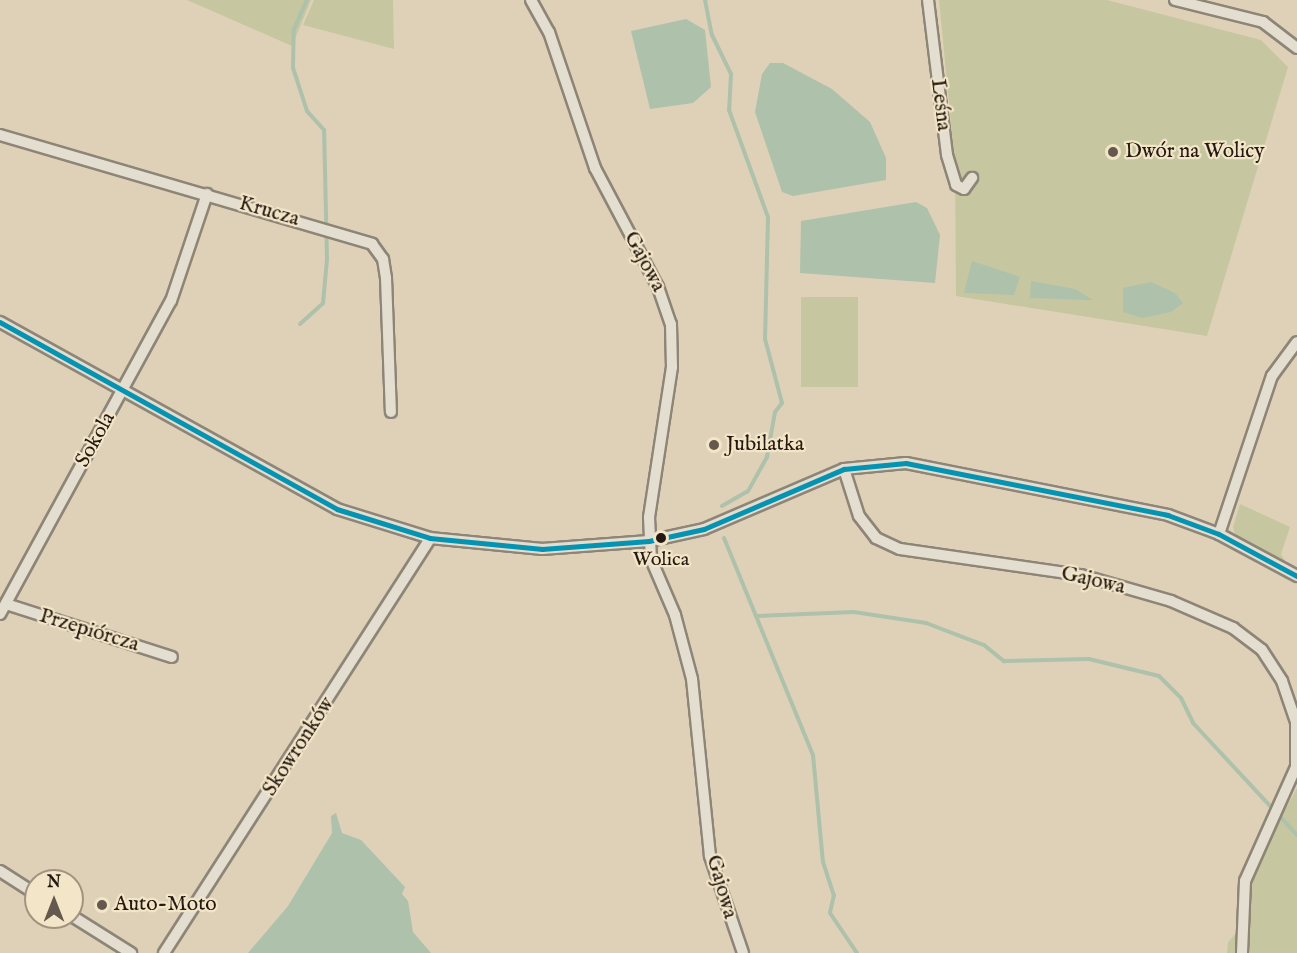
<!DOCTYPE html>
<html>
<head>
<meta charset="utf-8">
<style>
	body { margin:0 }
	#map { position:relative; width:1297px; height:953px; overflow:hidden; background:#ded1b8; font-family:"IM FELL English",serif }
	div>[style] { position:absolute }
	.green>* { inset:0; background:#c6c7a0; transform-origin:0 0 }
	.water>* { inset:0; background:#aec1ab }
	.stream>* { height:4px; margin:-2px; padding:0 2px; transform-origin:2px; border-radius:2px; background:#aec1ab }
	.roads { filter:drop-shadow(2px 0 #8e8577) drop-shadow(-2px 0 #8e8577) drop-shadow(0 2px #8e8577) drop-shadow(0 -2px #8e8577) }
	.minor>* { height:10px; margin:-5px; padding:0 5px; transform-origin:5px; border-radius:5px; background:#e4ded1 }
	.bus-1>* { height:4.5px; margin:-2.25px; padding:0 2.25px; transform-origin:2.25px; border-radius:2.25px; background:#0593b2 }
	.dots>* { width:16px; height:16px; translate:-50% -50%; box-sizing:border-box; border:3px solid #f3e5c7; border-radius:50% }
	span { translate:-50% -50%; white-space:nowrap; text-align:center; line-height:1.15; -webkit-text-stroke:4.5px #f3e5c7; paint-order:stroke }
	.bus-label { font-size:20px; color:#231912 }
	.street-label { font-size:21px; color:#231912 }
	.poi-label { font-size:21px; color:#231912 }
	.left { translate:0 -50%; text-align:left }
	.north { position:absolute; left:24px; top:869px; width:60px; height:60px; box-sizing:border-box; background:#f3e5c7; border:2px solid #a0937f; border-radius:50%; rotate:0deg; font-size:16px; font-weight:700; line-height:24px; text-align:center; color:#231912 }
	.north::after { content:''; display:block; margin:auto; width:21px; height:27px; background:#64594c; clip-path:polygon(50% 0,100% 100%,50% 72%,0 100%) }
</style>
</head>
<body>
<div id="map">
	<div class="green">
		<i style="clip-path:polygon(187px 0,311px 0,292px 46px)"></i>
		<i style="clip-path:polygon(314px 0,393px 0,394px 49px,303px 25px)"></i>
		<i style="clip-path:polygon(939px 0,1107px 0,1261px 40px,1288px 67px,1207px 336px,956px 296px,955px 165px)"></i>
		<i style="left:801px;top:297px;width:57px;height:90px"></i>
		<i style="clip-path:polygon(1240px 504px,1290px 527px,1281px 554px,1285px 561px,1236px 539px,1233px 527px)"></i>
		<i style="clip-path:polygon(1297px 788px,1297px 953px,1227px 953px,1228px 942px,1244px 925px,1245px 900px,1262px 852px)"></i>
	</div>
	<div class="water">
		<i style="clip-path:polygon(686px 19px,705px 30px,711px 87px,693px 103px,650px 109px,631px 31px)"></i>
		<i style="clip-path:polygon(770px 63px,783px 63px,832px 89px,870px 122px,886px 158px,886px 180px,793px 196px,782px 192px,755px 112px,762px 74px)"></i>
		<i style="clip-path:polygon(916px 202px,927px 208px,940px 235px,935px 283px,800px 273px,801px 221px)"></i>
		<i style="clip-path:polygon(972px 261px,1020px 277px,1014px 295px,964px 293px)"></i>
		<i style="clip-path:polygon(1031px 281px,1075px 289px,1093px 300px,1030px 298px)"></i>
		<i style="clip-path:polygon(1151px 282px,1175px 293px,1183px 303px,1171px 312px,1142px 318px,1123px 312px,1123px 288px)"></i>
		<i style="clip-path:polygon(336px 813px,342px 833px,361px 840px,405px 887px,402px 894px,408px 901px,413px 932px,431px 953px,248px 953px,288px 906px,332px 833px,331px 816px)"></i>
	</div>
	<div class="stream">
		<i style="left:705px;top:0;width:36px;rotate:79deg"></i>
		<i style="left:712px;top:35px;width:43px;rotate:64deg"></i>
		<i style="left:731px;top:74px;width:36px;rotate:93deg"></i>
		<i style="left:729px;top:110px;width:114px;rotate:70deg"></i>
		<i style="left:768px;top:217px;width:122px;rotate:91.4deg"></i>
		<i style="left:765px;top:339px;width:66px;rotate:75.1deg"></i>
		<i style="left:782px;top:403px;width:11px;rotate:128deg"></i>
		<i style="left:775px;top:412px;width:46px;rotate:100.1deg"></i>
		<i style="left:767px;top:457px;width:39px;rotate:119deg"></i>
		<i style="left:748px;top:491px;width:30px;rotate:150deg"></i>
		<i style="left:300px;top:324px;width:31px;rotate:-42deg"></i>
		<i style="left:323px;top:303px;width:44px;rotate:-84.8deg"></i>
		<i style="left:327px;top:259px;width:129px;rotate:-91.3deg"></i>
		<i style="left:324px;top:130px;width:25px;rotate:-132deg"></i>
		<i style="left:307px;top:111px;width:45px;rotate:-108deg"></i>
		<i style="left:293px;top:68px;width:39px;rotate:-89deg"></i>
		<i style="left:294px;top:29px;width:32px;rotate:-66deg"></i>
		<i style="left:724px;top:538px;width:235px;rotate:67.7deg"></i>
		<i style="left:813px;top:755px;width:107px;rotate:84.7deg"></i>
		<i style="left:823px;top:862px;width:35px;rotate:72deg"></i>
		<i style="left:834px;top:895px;width:18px;rotate:103deg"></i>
		<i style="left:830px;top:913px;width:48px;rotate:56deg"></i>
		<i style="left:757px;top:616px;width:97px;rotate:-2.4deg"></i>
		<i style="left:854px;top:612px;width:73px;rotate:8.7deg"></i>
		<i style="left:926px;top:623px;width:62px;rotate:20.8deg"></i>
		<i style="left:984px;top:645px;width:26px;rotate:39deg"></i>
		<i style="left:1004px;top:661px;width:85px;rotate:-1.3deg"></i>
		<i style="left:1089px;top:659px;width:72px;rotate:13.7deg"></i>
		<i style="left:1159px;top:676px;width:31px;rotate:45deg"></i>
		<i style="left:1181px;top:698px;width:28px;rotate:64deg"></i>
		<i style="left:1193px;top:723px;width:153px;rotate:47.1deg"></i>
	</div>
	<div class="roads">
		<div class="minor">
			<i style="left:531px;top:0;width:37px;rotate:61deg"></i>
			<i style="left:549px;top:32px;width:144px;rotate:71.3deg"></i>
			<i style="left:595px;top:168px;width:135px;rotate:62.1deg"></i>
			<i style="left:658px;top:287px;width:39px;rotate:71deg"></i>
			<i style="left:671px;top:324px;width:43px;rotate:88.7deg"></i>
			<i style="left:672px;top:367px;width:152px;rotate:98.7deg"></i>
			<i style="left:649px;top:517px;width:42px;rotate:87.3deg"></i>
			<i style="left:651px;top:559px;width:61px;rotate:66.8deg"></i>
			<i style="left:675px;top:615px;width:66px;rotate:75.1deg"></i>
			<i style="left:692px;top:679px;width:178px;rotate:84.2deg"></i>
			<i style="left:710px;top:856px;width:102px;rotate:71.2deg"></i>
			<i style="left:928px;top:0;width:156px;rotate:83deg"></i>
			<i style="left:947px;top:155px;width:31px;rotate:73deg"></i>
			<i style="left:956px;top:185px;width:9px;rotate:27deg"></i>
			<i style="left:964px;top:189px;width:14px;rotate:-54deg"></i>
			<i style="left:1175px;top:0;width:91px;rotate:14deg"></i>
			<i style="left:1263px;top:22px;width:43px;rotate:37.4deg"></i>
			<i style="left:0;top:135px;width:388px;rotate:16.3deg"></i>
			<i style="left:372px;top:244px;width:19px;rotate:54deg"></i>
			<i style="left:383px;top:259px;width:19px;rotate:81deg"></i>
			<i style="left:386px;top:278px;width:134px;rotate:87.9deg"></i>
			<i style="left:0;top:322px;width:385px;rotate:29deg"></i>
			<i style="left:337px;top:509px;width:97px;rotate:17.3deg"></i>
			<i style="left:430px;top:538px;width:113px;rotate:5.6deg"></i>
			<i style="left:542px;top:549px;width:107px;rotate:-4.3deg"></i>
			<i style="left:649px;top:541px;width:56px;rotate:-12.3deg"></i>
			<i style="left:704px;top:529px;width:152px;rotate:-23.2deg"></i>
			<i style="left:844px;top:469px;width:62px;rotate:-5.5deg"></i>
			<i style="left:906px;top:463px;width:267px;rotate:11.2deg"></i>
			<i style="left:1168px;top:515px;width:54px;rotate:20.4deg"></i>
			<i style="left:1219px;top:534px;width:89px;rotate:28.3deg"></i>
			<i style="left:844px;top:469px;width:49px;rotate:72.3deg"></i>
			<i style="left:859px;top:516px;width:28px;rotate:52deg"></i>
			<i style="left:876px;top:538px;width:26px;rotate:25deg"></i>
			<i style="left:900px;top:549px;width:183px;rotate:8.2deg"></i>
			<i style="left:1081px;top:575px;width:94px;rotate:16.1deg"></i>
			<i style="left:1171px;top:601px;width:68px;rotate:23.5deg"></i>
			<i style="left:1233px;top:628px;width:36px;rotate:37deg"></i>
			<i style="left:1262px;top:650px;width:37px;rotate:57deg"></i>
			<i style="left:1282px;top:681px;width:43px;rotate:71.1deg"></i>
			<i style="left:1296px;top:722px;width:45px;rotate:90deg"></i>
			<i style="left:1296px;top:767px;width:125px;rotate:114.1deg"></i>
			<i style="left:1245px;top:881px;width:72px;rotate:92.4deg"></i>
			<i style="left:1219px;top:534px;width:167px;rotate:-71.5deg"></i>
			<i style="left:1272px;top:376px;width:42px;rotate:-53.7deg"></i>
			<i style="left:6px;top:604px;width:174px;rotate:17.7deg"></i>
			<i style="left:0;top:614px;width:357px;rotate:-61.4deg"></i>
			<i style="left:171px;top:301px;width:113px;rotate:-71.4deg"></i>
			<i style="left:0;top:871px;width:43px;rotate:32.6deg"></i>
			<i style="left:72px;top:916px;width:70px;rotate:32.1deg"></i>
			<i style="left:164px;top:953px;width:493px;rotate:-57.3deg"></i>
		</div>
	</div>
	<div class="bus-1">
		<i style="left:0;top:322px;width:385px;rotate:29deg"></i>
		<i style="left:337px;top:509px;width:97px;rotate:17.3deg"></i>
		<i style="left:430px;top:538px;width:113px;rotate:5.6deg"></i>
		<i style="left:542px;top:549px;width:107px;rotate:-4.3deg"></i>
		<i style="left:649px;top:541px;width:56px;rotate:-12.3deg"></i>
		<i style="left:704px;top:529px;width:152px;rotate:-23.2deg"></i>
		<i style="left:844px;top:469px;width:62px;rotate:-5.5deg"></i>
		<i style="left:906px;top:463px;width:267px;rotate:11.2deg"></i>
		<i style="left:1168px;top:515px;width:54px;rotate:20.4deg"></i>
		<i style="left:1219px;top:534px;width:89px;rotate:28.3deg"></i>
	</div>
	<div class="dots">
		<i style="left:1113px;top:152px;background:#64594c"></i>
		<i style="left:714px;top:445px;background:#64594c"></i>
		<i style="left:661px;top:538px;background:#231912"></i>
		<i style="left:102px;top:905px;background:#64594c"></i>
	</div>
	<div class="bus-label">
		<span style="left:661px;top:559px">Wolica</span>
	</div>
	<div class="street-label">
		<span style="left:940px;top:105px;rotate:83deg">Leśna</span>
		<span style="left:269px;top:212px;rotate:16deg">Krucza</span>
		<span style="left:644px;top:262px;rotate:62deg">Gajowa</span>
		<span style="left:96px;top:440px;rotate:-61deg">Sokola</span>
		<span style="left:1093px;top:581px;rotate:13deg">Gajowa</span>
		<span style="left:89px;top:631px;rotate:17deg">Przepiórcza</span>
		<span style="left:299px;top:747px;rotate:-57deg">Skowronków</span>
		<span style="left:721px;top:887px;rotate:74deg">Gajowa</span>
	</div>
	<div class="poi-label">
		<span class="left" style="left:1125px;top:152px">Dwór na Wolicy</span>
		<span class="left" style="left:726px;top:445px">Jubilatka</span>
		<span class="left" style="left:114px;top:905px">Auto-Moto</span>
	</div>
	<div class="north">N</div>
</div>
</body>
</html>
